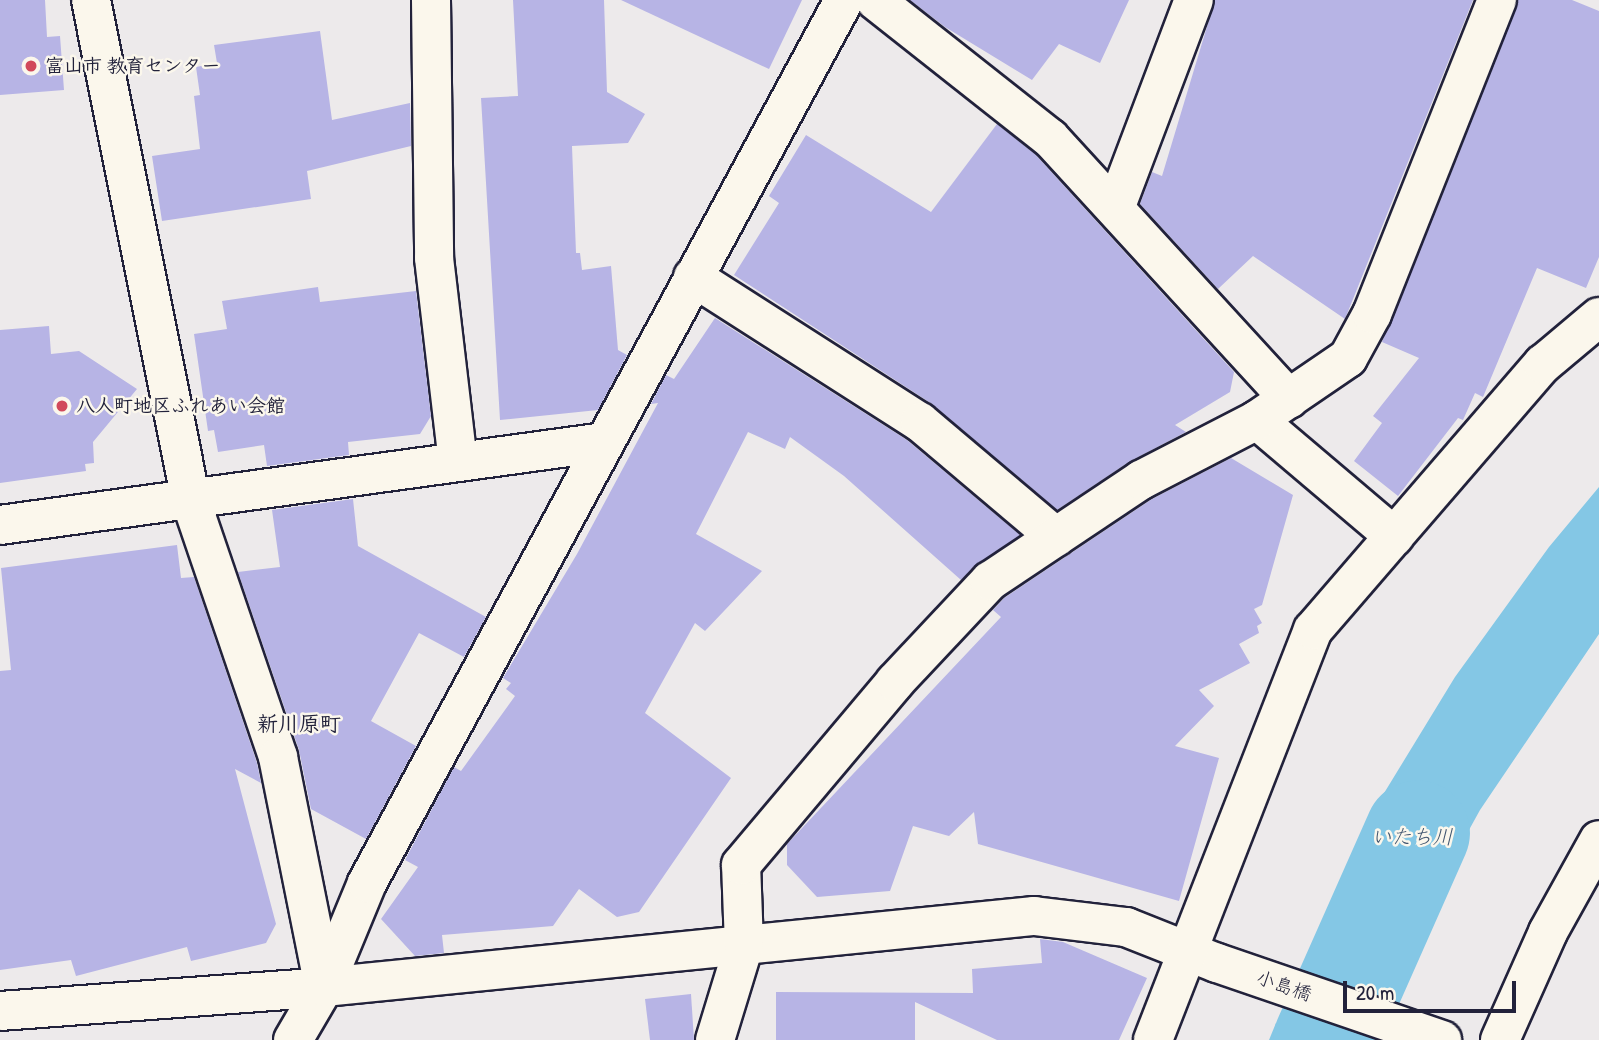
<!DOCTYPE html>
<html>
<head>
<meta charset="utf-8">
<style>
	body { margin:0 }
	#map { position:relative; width:1599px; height:1040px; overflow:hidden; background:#edeaeb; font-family:"Patrick Hand","Klee One",sans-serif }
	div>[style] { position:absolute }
	.water>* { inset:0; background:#84c7e5 }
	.river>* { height:105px; margin:-52.5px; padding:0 52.5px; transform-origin:52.5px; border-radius:52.5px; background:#84c7e5 }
	.building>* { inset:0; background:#b7b4e5 }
	.roads { filter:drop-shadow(2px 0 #22223b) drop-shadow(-2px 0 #22223b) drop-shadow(0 2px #22223b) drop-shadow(0 -2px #22223b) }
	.minor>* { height:38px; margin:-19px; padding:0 19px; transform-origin:19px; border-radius:19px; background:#fbf7ec }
	.dots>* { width:19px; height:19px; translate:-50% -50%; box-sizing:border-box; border:4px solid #fbf7ec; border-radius:50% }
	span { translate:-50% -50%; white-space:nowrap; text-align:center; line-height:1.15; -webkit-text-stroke:5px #fbf7ec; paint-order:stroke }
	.poi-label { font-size:19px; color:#22223b; font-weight:700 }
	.left { translate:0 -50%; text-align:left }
	.street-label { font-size:19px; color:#22223b }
	.neighbourhood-label { font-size:21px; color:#22223b; font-weight:700 }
	.water-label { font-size:21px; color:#3f546e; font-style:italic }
	.scale { position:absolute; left:1343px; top:981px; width:173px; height:32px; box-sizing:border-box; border:4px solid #22223b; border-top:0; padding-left:9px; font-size:21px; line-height:24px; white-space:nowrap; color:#22223b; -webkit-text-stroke:5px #fbf7ec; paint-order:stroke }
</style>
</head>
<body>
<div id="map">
	<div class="water">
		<i style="clip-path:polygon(1599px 487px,1599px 634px,1480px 810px,1432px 897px,1397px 979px,1311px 948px,1367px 821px,1455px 677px,1549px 547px)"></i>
		<i style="clip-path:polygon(1276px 1023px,1325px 1040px,1269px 1040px)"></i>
	</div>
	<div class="river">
		<i style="left:1325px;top:1040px;width:227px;rotate:-66.1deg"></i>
	</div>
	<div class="building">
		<i style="clip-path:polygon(0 0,45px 0,47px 37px,60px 36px,64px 90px,0 95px)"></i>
		<i style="clip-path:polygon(513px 0,604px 0,607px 92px,645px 114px,628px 143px,572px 146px,576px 253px,580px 253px,582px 270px,611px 266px,618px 350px,627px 355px,598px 410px,500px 420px,481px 98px,518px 96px)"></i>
		<i style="clip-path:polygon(621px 0,802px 0,769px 69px)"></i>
		<i style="clip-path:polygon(910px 0,1129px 0,1100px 63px,1059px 44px,1032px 80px,945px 27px)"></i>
		<i style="clip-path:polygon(1215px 0,1473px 0,1345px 319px,1253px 256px,1218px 289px,1140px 204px,1152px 172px,1162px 176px)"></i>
		<i style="clip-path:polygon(1518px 0,1572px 0,1599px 11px,1599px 257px,1586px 288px,1537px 268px,1483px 397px,1475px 393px,1463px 420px,1458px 418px,1398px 496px,1354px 461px,1382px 423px,1373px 416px,1419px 358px,1382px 342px)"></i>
		<i style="clip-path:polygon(320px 31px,332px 120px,410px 103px,411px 146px,307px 171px,311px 199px,162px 221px,152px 156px,200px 149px,194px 96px,200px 95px,196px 67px,217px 63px,214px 45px)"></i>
		<i style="clip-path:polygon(997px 124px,1035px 154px,1234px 372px,1230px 392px,1175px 425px,1186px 432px,1129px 462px,1057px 510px,932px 404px,734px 275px,779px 203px,769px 196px,806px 135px,931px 212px)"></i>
		<i style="clip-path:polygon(318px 287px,320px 302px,416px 291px,431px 416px,420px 434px,348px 442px,349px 455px,267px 466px,264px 445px,218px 452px,214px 430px,208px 431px,194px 334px,227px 329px,222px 301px)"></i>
		<i style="clip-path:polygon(715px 318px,907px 440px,1020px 535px,961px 580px,844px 476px,790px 437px,785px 449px,748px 432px,696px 534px,762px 571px,705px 631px,695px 623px,645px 713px,731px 778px,639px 912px,617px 917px,579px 889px,553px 926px,442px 935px,444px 953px,415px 956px,381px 919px,418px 867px,405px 860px,454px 767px,461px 771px,515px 696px,506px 689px,511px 683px,503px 678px,577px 554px,658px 403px,651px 404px,666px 375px,674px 379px)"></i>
		<i style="clip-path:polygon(49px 326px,51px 354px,79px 351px,137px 389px,93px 442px,94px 463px,85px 464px,86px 471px,0 483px,0 330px)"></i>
		<i style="clip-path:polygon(1231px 458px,1293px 495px,1262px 605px,1254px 609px,1262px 623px,1257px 626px,1259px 633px,1239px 644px,1250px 663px,1199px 690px,1214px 706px,1175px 746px,1219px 758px,1179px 901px,978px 844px,974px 812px,949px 836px,913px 826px,890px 891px,817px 897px,787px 865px,787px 844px,1001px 617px,993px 610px,1004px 598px,1152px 499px)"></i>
		<i style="clip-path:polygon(353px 499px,358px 546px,486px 617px,464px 657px,419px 633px,371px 721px,416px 746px,366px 839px,311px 809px,299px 750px,238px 572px,280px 567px,272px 510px)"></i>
		<i style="clip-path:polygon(177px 545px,181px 578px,194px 577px,257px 763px,261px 783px,235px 769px,276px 924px,266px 943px,191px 961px,187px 947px,76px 976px,71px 960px,0 970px,0 671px,11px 670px,1px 568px)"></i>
		<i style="clip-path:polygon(1040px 939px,1063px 942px,1147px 978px,1119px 1040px,997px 1040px,915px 1002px,915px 1040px,776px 1040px,776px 992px,973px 993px,972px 969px,1042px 963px)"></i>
		<i style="clip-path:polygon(691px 994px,694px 1040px,650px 1040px,645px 999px)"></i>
	</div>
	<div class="roads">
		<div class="minor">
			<i style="left:91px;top:0;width:511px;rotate:78.71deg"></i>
			<i style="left:191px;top:501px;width:270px;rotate:71.2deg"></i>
			<i style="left:278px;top:757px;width:235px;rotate:78.7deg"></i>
			<i style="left:431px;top:0;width:258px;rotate:89.3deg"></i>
			<i style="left:434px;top:258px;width:205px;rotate:83.3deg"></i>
			<i style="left:875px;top:0;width:223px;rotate:38.3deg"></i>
			<i style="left:1050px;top:138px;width:354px;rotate:47.5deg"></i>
			<i style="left:1116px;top:206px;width:220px;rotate:-69.3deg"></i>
			<i style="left:693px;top:277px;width:269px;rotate:32.6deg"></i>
			<i style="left:920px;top:422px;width:178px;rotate:40.2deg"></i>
			<i style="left:1257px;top:420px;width:180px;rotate:40.3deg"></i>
			<i style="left:0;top:525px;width:610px;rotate:-7.82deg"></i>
			<i style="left:0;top:1011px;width:325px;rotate:-4.2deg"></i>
			<i style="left:324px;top:987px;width:714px;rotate:-5.71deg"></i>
			<i style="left:1034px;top:916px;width:93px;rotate:6.8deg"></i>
			<i style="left:1126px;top:927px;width:98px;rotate:21.6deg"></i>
			<i style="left:1217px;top:963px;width:238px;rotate:18.9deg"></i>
			<i style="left:293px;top:1040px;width:61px;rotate:-59.7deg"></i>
			<i style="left:324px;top:987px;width:113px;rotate:-67.5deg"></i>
			<i style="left:367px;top:883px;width:1004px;rotate:-61.62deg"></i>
			<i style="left:715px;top:1040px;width:99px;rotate:-73deg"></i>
			<i style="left:744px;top:945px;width:80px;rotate:-92.1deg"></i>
			<i style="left:741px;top:865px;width:239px;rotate:-49.9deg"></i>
			<i style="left:895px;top:682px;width:139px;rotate:-46.8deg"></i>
			<i style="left:990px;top:581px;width:182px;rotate:-33.8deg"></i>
			<i style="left:1141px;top:480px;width:131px;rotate:-27.3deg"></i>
			<i style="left:1257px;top:420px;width:110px;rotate:-34.3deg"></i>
			<i style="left:1348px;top:358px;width:50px;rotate:-61.4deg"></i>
			<i style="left:1372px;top:314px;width:338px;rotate:-68.3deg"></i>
			<i style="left:1153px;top:1040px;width:440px;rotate:-68.7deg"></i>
			<i style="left:1313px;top:630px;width:352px;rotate:-49.2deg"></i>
			<i style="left:1543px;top:364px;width:73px;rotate:-40deg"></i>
			<i style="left:1500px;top:1040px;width:118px;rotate:-66deg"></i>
			<i style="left:1548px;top:932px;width:105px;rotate:-61deg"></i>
		</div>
	</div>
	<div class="dots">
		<i style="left:31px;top:66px;background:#d1495b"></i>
		<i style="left:62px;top:406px;background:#d1495b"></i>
	</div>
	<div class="poi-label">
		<span class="left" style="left:45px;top:66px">富山市 教育センター</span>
		<span class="left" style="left:76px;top:406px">八人町地区ふれあい会館</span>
	</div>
	<div class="street-label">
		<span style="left:1284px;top:986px;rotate:19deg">小島橋</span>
	</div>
	<div class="neighbourhood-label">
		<span style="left:299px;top:724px">新川原町</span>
	</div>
	<div class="water-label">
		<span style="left:1412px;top:837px">いたち川</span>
	</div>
	<div class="scale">20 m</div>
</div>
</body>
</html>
